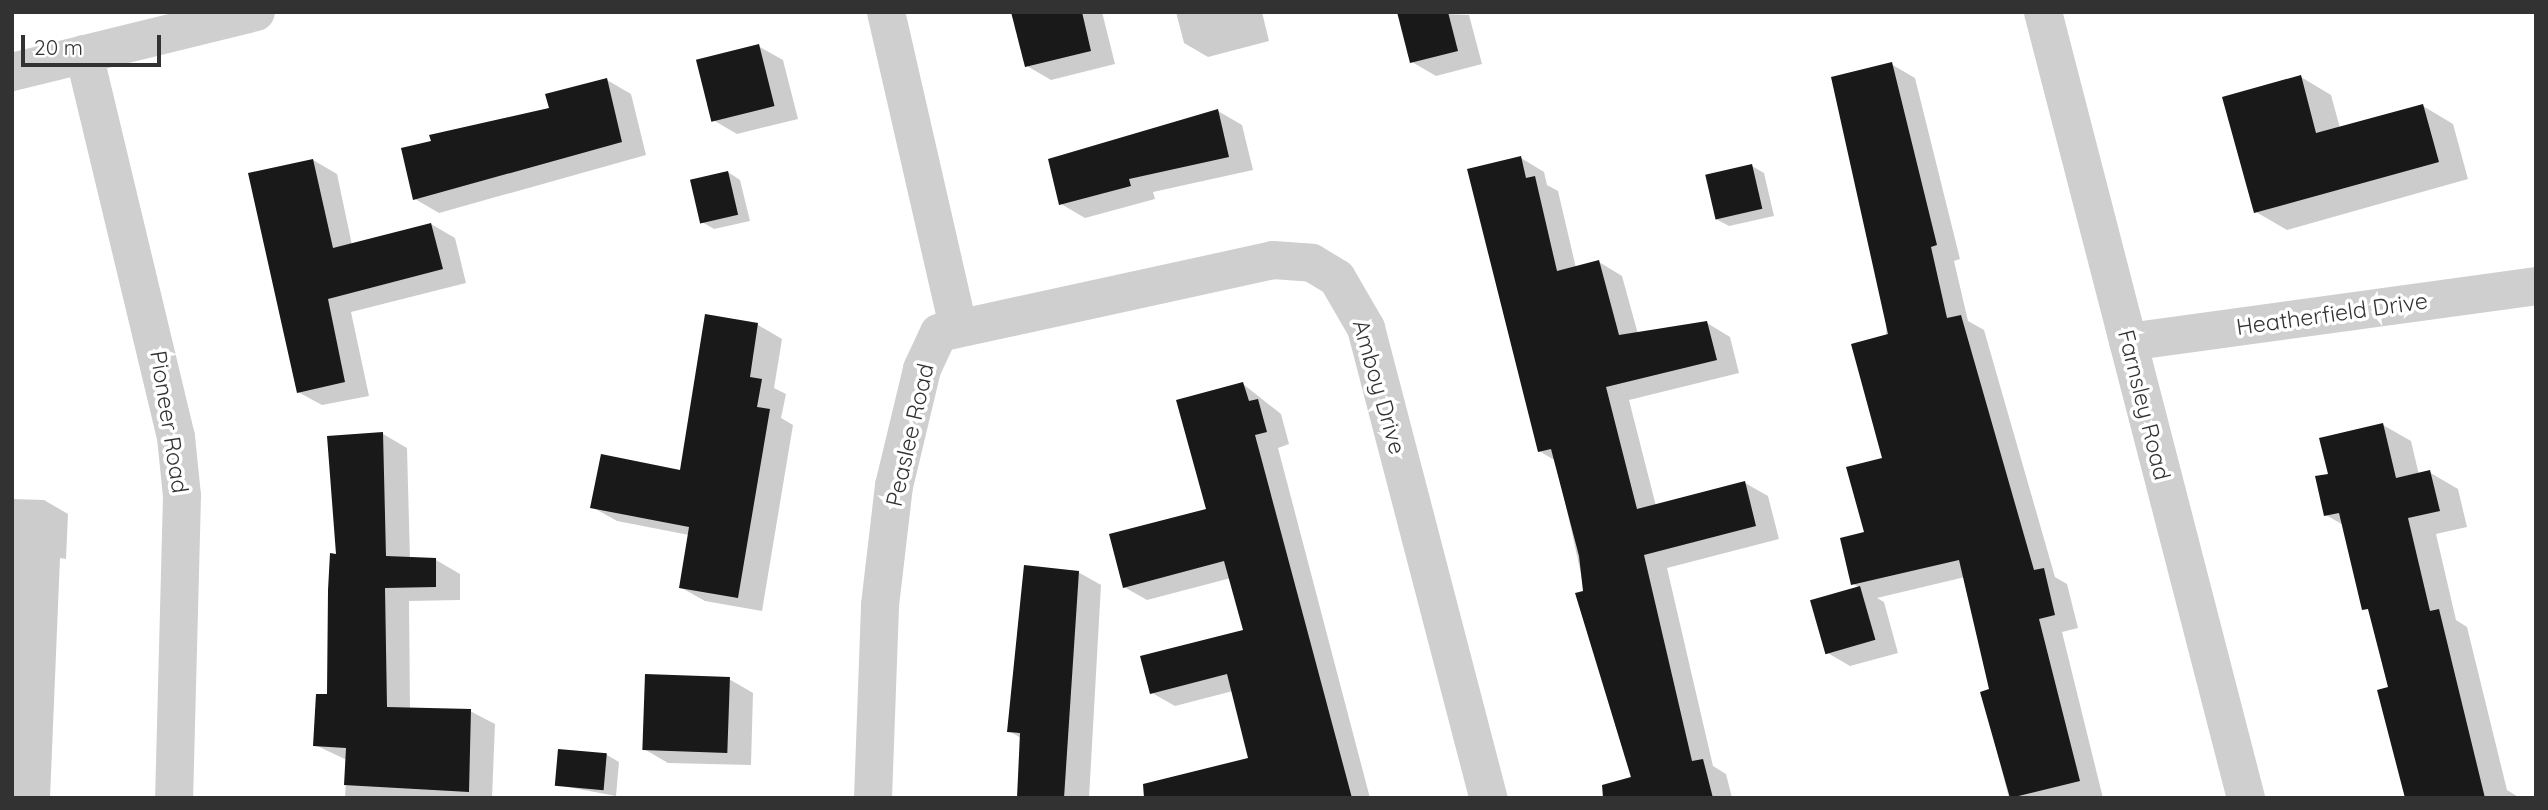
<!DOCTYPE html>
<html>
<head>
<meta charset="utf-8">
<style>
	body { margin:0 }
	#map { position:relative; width:2548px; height:810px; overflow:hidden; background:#fff; font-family:Quicksand,sans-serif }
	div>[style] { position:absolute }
	.shadow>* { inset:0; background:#0003 }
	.building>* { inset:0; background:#191919; transform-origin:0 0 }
	.minor>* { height:38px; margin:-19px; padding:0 19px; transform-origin:19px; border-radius:19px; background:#cfcfcf }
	span { translate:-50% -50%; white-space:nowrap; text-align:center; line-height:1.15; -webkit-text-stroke:7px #fff; paint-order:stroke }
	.street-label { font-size:23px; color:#323232 }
	.frame { position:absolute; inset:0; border:14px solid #323232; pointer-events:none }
	.scale { position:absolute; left:21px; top:35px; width:140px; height:32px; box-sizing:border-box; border:4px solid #323232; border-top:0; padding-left:9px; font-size:21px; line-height:24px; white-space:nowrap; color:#323232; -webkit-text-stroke:5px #fff; paint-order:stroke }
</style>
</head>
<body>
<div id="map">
	<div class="shadow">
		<i style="clip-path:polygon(1013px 12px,1102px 12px,1115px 64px,1051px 80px,1027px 66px)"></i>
		<i style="clip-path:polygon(1176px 12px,1262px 12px,1269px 41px,1208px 57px,1184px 43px)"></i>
		<i style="clip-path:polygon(1402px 12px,1469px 15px,1482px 64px,1436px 76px,1412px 62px)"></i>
		<i style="clip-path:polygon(758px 46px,783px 60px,798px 119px,737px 134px,713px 120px)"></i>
		<i style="clip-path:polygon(1891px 64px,1915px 78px,1960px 259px,1954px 261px,1968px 321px,1984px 330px,2055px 577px,2067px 584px,2078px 628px,2062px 632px,2103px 798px,2009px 798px,1982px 693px,1991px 691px,1965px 577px,1877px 598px,1884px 602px,1898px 653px,1850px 666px,1826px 652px,1860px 588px,1853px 584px,1884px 459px)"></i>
		<i style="clip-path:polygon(2301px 77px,2331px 95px,2340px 128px,2423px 106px,2453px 124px,2468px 179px,2287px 230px,2256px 212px)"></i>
		<i style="clip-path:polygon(607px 80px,631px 94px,646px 155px,439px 213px,415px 199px)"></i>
		<i style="clip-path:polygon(1218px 111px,1242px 125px,1253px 170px,1153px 192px,1155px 199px,1085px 218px,1061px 204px)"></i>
		<i style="clip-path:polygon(1521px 158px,1544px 172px,1547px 185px,1558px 191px,1576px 268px,1599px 262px,1622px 276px,1638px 334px,1707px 323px,1730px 337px,1739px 373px,1629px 400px,1656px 506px,1745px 483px,1768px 496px,1779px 539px,1667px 568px,1713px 766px,1726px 774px,1732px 798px,1637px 798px,1577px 594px,1585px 592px,1556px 461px,1539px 451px)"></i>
		<i style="clip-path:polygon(313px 160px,337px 174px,352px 245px,431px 224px,455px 238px,466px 283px,351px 312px,369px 396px,322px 405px,298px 392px)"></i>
		<i style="clip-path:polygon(1752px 166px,1764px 173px,1774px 216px,1729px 226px,1716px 219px)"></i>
		<i style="clip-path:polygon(728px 172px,740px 180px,750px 221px,714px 229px,702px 222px)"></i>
		<i style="clip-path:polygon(707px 316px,758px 325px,782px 339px,774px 388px,786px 394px,781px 418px,793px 425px,762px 611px,705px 601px,680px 587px,689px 535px,617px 521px,592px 507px,681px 472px)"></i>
		<i style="clip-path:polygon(1243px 384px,1281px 414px,1289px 444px,1278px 448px,1370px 798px,1181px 798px,1250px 759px,1233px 691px,1175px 706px,1152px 693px,1246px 631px,1231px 578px,1147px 600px,1124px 587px,1208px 510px)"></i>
		<i style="clip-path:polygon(2383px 425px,2411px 441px,2419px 475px,2429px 472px,2458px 489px,2467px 527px,2436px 534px,2456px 620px,2467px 627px,2507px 790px,2520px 798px,2406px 798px,2390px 689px,2345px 526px,2326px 515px,2330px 475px)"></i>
		<i style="clip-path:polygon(383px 434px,407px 448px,410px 559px,436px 560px,460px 574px,460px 600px,409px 601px,410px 709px,470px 711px,495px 724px,492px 798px,345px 798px,347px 760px,315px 745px,329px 696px,337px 556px)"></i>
		<i style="clip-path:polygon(12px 499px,44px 500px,68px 514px,66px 559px,60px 558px,50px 798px,12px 798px)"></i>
		<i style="clip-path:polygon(1078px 572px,1101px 585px,1089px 798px,1019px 798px,1021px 738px,1009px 731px)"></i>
		<i style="clip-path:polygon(729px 679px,753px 693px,751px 765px,668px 763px,644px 749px)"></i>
		<i style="clip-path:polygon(607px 755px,619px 762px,616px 796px,557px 785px)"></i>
	</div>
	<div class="building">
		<i style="clip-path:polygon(1011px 12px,1082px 12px,1091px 51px,1025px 67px)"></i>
		<i style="clip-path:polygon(1397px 12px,1448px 12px,1458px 51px,1410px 63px)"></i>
		<i style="left:759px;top:44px;width:64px;height:65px;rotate:76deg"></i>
		<i style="clip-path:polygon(1892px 62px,1937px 245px,1931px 247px,1947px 318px,1961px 315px,2034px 570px,2044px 568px,2055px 615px,2039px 619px,2080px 781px,2010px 798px,1980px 692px,1989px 689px,1959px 560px,1851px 585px,1840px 538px,1864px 532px,1846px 467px,1882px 458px,1851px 344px,1888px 334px,1831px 77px)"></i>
		<i style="clip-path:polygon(2301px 75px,2316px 133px,2423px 104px,2439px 162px,2254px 213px,2222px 97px)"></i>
		<i style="clip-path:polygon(607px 78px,622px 142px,413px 200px,401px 148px,431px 141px,429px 135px,549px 108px,545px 94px)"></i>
		<i style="clip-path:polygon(1218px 109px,1229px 157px,1129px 179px,1131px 186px,1059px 205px,1048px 159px)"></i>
		<i style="clip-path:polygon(1521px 156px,1526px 178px,1535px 176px,1557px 271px,1599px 260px,1619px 335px,1707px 321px,1717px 360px,1606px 387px,1637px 509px,1745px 481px,1756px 526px,1644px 555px,1692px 761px,1703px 759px,1713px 798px,1603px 798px,1602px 785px,1631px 777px,1575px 593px,1583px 591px,1579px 556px,1551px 449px,1538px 452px,1467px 169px)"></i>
		<i style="clip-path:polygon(313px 159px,333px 248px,431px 223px,443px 269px,328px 299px,345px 382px,297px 393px,248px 173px)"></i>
		<i style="left:1752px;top:164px;width:46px;height:48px;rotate:77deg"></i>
		<i style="left:728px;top:171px;width:45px;height:39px;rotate:77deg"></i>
		<i style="clip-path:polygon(705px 314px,758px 323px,750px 377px,762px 379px,757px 407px,770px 409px,738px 598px,679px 588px,689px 527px,590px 508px,601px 454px,680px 470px)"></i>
		<i style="clip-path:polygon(1243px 382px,1249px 401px,1258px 399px,1267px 432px,1255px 435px,1352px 798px,1144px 798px,1143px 784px,1248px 758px,1227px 674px,1150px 694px,1140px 656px,1243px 630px,1224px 561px,1123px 588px,1109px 534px,1206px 509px,1176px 400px)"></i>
		<i style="clip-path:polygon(2383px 423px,2396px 478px,2430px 470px,2440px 511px,2408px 518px,2430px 611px,2439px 609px,2485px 798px,2405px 798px,2377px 690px,2388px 687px,2368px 609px,2362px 610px,2339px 513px,2324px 516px,2315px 476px,2328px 474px,2319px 438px)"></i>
		<i style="clip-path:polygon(383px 432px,386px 556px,436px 558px,436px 587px,385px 588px,387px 707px,471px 709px,469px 792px,344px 785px,346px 748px,313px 746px,316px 694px,327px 694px,328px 590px,330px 553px,336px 554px,327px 436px)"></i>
		<i style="clip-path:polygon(1024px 565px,1079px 571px,1064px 798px,1017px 798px,1020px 733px,1007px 732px)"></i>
		<i style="left:1860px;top:586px;width:56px;height:52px;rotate:74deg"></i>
		<i style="left:645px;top:674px;width:85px;height:76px;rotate:2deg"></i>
		<i style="left:558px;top:749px;width:49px;height:37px;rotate:5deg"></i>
	</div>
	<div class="minor">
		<i style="left:886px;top:12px;width:323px;rotate:77.1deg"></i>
		<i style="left:2043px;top:12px;width:812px;rotate:75.52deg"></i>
		<i style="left:84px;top:54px;width:394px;rotate:76.5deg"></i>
		<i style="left:176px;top:437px;width:59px;rotate:84.2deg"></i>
		<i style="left:182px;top:496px;width:302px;rotate:91.5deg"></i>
		<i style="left:12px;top:72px;width:251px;rotate:-13.8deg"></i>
		<i style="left:2128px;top:342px;width:412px;rotate:-7.8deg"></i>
		<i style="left:873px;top:798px;width:193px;rotate:-87.9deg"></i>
		<i style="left:880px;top:605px;width:120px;rotate:-83.3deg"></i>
		<i style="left:894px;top:486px;width:120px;rotate:-76.5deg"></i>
		<i style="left:922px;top:369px;width:40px;rotate:-65deg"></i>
		<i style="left:939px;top:333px;width:342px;rotate:-12.3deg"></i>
		<i style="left:1273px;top:260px;width:39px;rotate:4deg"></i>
		<i style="left:1312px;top:263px;width:29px;rotate:31deg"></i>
		<i style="left:1337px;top:278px;width:58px;rotate:59.9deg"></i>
		<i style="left:1366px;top:328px;width:486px;rotate:75.4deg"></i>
	</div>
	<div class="street-label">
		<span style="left:2332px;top:314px;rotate:-8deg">Heatherfield Drive</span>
		<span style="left:1379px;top:387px;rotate:74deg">Amboy Drive</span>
		<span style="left:2144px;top:405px;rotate:76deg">Farnsley Road</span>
		<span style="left:169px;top:422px;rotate:81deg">Pioneer Road</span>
		<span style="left:910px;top:435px;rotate:-77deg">Peaslee Road</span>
	</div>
	<div class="frame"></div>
	<div class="scale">20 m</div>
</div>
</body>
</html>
